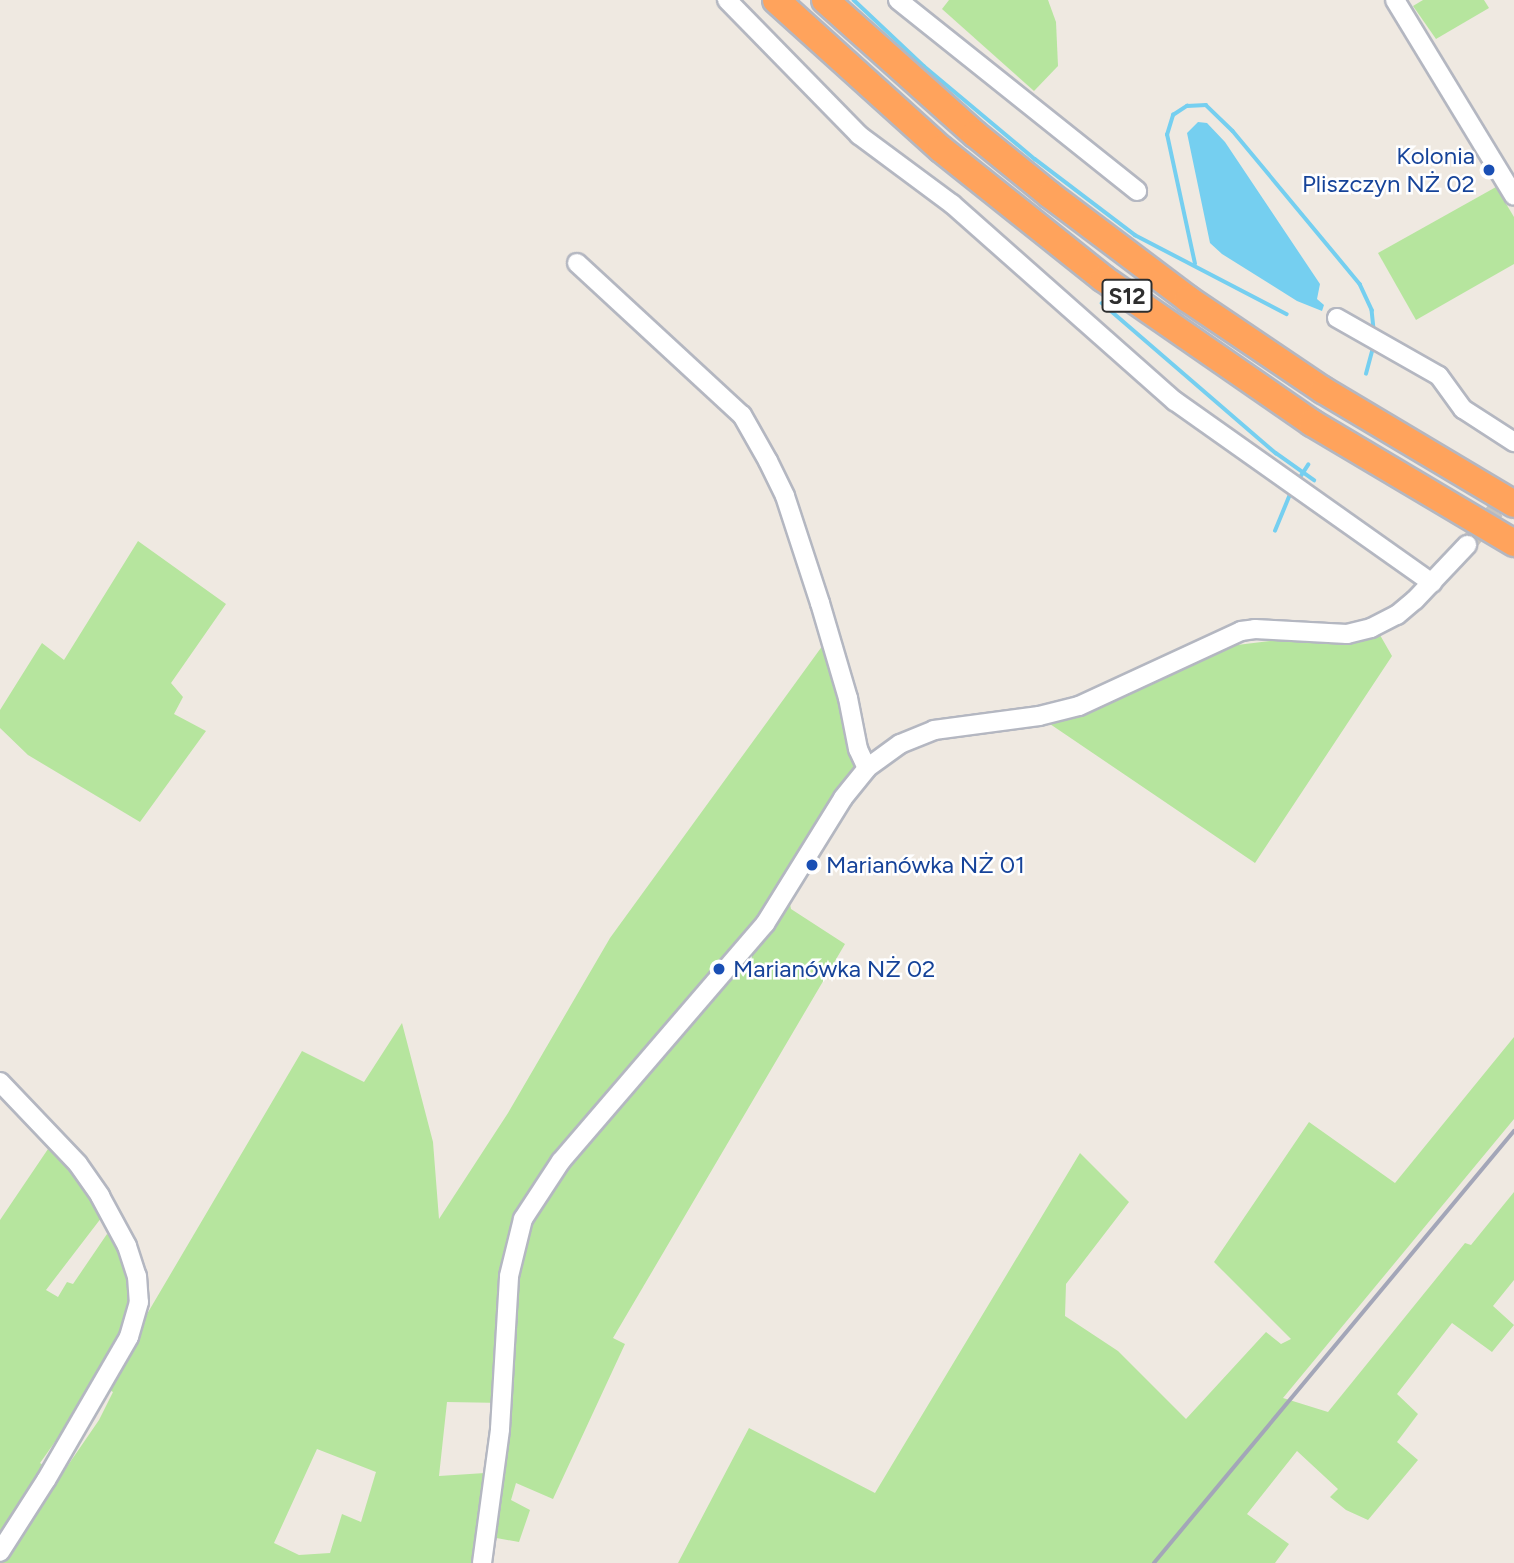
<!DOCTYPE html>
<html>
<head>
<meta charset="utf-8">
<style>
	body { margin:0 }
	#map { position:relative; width:1514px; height:1563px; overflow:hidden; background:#efe9e1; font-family:Figtree,sans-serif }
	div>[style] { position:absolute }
	.green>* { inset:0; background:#b6e59e }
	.water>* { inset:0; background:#75cff0 }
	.stream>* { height:3.5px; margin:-1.75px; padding:0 1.75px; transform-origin:1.75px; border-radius:1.75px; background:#75cff0 }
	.minor-tunnel>* { height:18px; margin-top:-9px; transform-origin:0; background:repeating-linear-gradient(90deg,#c8c4bd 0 18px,transparent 0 27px) }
	.roads { filter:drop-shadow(2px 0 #b4b7c1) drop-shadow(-2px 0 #b4b7c1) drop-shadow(0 2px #b4b7c1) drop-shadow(0 -2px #b4b7c1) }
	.minor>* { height:18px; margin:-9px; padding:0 9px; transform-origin:9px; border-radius:9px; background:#fff }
	.highway>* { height:26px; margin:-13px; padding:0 13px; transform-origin:13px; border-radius:13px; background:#ffa35c }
	.rail>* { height:3.5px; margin:-1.75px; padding:0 1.75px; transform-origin:1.75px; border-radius:1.75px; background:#a3a6b8 }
	.dots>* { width:19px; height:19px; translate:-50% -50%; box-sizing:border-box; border:4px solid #fff; border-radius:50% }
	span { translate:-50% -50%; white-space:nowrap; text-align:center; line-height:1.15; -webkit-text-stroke:5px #fff; paint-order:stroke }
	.shield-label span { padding:2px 5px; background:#fff; border:2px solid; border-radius:5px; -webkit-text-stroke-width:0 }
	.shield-label { font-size:23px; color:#2e2e2e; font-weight:700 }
	.transit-label { font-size:24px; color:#164399 }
	.right { translate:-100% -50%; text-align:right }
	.left { translate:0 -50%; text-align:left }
</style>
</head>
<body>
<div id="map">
	<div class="green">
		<i style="clip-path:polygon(949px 0,1048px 0,1056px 22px,1058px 66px,1034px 91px,942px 9px)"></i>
		<i style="clip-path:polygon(1423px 0,1484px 0,1489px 8px,1436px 39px,1413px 6px)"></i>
		<i style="clip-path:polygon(1496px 187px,1514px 217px,1514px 264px,1416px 320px,1378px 253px)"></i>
		<i style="clip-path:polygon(138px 541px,226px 604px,171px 683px,183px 697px,174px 714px,206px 731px,140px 822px,28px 755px,0 728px,0 710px,42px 643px,64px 660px)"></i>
		<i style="clip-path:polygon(evenodd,831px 634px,871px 774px,789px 899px,791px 909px,845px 944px,613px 1338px,625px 1344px,553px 1499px,516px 1483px,511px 1500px,530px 1510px,519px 1542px,491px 1537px,488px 1563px,0 1563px,0 1556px,20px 1535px,99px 1420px,113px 1392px,104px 1387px,302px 1051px,364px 1082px,402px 1023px,433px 1142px,439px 1219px,508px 1113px,610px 938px,831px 634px,447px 1402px,504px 1403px,501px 1435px,489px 1435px,485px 1473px,439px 1476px,447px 1402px,831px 634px,317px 1449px,376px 1472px,361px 1522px,342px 1514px,330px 1553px,299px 1555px,274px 1543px,317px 1449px)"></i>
		<i style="clip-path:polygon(1380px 635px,1392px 656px,1255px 863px,1050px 724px,1087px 713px,1204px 656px,1237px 645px,1279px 640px,1328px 642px)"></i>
		<i style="clip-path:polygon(1514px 1037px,1514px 1119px,1283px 1398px,1328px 1412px,1465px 1243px,1471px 1245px,1514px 1192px,1514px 1280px,1493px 1306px,1514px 1325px,1492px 1352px,1452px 1323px,1397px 1394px,1418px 1414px,1397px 1442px,1418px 1460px,1368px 1520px,1346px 1510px,1330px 1497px,1338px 1489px,1297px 1451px,1247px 1514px,1289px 1544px,1275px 1563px,678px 1563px,749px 1428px,875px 1493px,1080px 1153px,1129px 1202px,1066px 1284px,1065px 1316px,1118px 1351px,1186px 1419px,1266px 1332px,1281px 1344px,1291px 1339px,1214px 1262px,1309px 1122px,1395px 1183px)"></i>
		<i style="clip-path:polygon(48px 1149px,83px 1178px,105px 1213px,46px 1290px,58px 1297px,67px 1282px,73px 1284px,107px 1234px,117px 1239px,129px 1263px,135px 1301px,86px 1398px,40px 1463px,47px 1468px,0 1535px,0 1220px)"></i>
	</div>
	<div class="water">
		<i style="clip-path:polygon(1198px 122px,1207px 123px,1225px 142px,1320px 284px,1317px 299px,1324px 305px,1322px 311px,1297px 301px,1222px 254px,1210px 243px,1187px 133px)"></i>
	</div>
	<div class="stream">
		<i style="left:854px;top:0;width:96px;rotate:43.3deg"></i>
		<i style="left:924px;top:66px;width:145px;rotate:40deg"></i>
		<i style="left:1035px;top:159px;width:126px;rotate:37.2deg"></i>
		<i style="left:1135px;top:235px;width:171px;rotate:27.5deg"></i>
		<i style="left:1195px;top:264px;width:132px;rotate:-102.2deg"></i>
		<i style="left:1167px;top:135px;width:21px;rotate:-73deg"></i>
		<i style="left:1173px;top:115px;width:17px;rotate:-33deg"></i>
		<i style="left:1187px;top:106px;width:19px;rotate:-3deg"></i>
		<i style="left:1206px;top:105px;width:37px;rotate:44deg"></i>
		<i style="left:1233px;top:131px;width:199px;rotate:50.3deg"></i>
		<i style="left:1360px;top:284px;width:29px;rotate:65deg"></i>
		<i style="left:1372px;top:310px;width:20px;rotate:84deg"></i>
		<i style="left:1102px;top:303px;width:230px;rotate:40.8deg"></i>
		<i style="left:1276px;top:453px;width:47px;rotate:35.4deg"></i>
		<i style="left:1366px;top:374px;width:30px;rotate:-75deg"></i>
		<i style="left:1299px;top:479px;width:17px;rotate:-57deg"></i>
		<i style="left:1275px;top:531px;width:42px;rotate:-67.7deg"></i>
	</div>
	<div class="minor-tunnel">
		<i style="left:1467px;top:545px;width:74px;rotate:-50.5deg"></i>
	</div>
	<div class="roads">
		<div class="minor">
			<i style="left:727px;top:0;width:189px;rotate:45.6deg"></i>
			<i style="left:859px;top:135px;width:116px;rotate:36.6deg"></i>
			<i style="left:952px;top:204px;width:298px;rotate:41.5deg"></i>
			<i style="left:1175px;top:401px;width:315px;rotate:35.3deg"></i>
			<i style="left:898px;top:0;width:306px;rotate:38.6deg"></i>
			<i style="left:1395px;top:0;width:229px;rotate:58.7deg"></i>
			<i style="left:577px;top:263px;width:224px;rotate:42.7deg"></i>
			<i style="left:742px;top:415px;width:53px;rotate:60.5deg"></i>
			<i style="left:768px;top:461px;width:39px;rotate:64deg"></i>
			<i style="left:785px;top:496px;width:113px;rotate:71.9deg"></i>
			<i style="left:820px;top:603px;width:99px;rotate:73.6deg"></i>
			<i style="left:848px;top:698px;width:52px;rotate:78.9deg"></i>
			<i style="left:858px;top:749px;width:21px;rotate:65deg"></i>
			<i style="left:1337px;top:318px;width:117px;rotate:29.6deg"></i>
			<i style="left:1439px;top:376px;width:41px;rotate:54deg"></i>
			<i style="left:1463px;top:409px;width:61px;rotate:32.9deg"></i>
			<i style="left:0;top:1082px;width:113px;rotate:46.4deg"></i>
			<i style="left:78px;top:1164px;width:39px;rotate:55deg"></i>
			<i style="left:100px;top:1196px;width:57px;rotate:61.6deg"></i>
			<i style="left:127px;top:1246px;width:32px;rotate:72deg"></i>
			<i style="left:137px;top:1276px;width:26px;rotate:86deg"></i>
			<i style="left:139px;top:1302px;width:36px;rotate:106deg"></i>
			<i style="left:129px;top:1337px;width:165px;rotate:120.1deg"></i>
			<i style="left:46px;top:1480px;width:85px;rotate:122.6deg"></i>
			<i style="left:482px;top:1563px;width:135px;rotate:-82.3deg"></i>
			<i style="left:500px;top:1429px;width:153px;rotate:-86.6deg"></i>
			<i style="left:509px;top:1276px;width:59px;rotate:-76.2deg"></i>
			<i style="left:523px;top:1219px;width:69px;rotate:-56.8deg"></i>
			<i style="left:561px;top:1161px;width:313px;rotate:-49.3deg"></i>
			<i style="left:765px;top:924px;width:148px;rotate:-58.2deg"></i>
			<i style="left:843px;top:798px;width:38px;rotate:-51deg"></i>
			<i style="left:867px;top:768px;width:41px;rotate:-36deg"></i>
			<i style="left:900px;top:744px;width:37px;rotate:-22deg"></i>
			<i style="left:934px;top:730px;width:106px;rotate:-7.6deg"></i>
			<i style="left:1039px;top:716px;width:41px;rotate:-14deg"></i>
			<i style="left:1079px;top:706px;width:179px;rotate:-24.8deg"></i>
			<i style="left:1241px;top:631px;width:14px;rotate:-8deg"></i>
			<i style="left:1255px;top:629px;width:92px;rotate:3.1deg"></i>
			<i style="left:1347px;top:634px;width:25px;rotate:-14deg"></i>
			<i style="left:1371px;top:628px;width:29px;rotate:-27deg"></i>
			<i style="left:1397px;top:615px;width:23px;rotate:-40deg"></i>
			<i style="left:1415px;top:600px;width:76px;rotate:-46.6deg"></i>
		</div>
		<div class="highway">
			<i style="left:776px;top:0;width:222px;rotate:42.1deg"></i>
			<i style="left:941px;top:149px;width:208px;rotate:38.6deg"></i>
			<i style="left:1104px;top:279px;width:253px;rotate:34.7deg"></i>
			<i style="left:1312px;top:423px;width:235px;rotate:30.7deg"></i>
			<i style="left:825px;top:0;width:201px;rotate:41.8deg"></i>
			<i style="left:975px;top:134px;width:97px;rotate:39.1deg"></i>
			<i style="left:1050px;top:195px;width:173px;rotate:37deg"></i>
			<i style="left:1188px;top:299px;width:163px;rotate:34deg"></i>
			<i style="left:1323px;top:390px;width:222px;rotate:30.8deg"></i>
		</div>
	</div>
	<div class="rail">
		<i style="left:1154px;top:1563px;width:562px;rotate:-50.19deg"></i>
	</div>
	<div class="dots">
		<i style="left:1489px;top:170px;background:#1a4fb4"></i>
		<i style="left:812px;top:865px;background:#1a4fb4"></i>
		<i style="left:719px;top:969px;background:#1a4fb4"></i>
	</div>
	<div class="shield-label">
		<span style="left:1127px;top:296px">S12</span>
	</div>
	<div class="transit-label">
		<span class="right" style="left:1475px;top:170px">Kolonia<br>Pliszczyn NŻ 02</span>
		<span class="left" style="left:826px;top:865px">Marianówka NŻ 01</span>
		<span class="left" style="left:733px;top:969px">Marianówka NŻ 02</span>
	</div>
</div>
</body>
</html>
